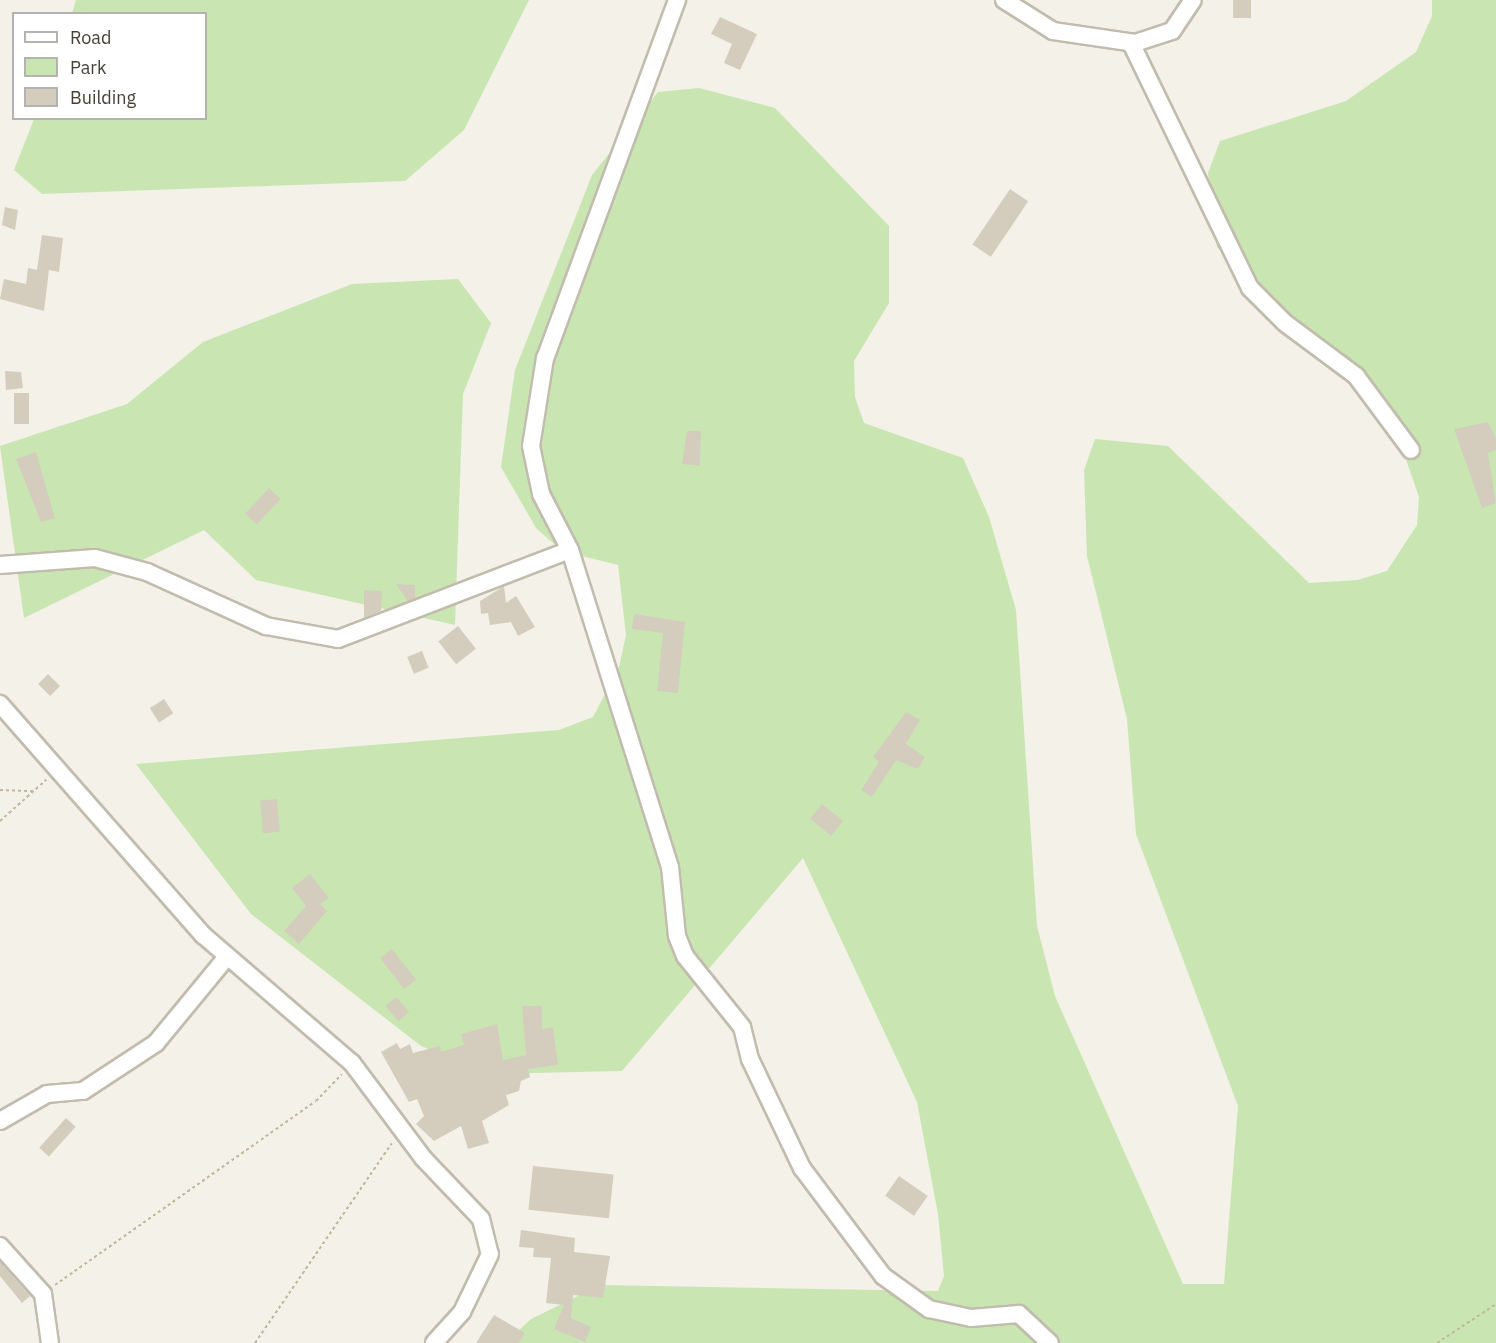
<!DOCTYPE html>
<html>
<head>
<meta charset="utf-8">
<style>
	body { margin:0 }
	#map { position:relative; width:1496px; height:1343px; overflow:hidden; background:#f3f1e8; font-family:"IBM Plex Sans",sans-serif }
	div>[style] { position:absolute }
	.green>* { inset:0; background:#c9e6b2 }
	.building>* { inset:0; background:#d4cdbd; transform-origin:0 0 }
	.path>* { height:2px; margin-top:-1px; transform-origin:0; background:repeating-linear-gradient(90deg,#bfb69c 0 3px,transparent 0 6px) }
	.roads { filter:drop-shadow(2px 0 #c1bcad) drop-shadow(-2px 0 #c1bcad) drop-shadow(0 2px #c1bcad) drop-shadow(0 -2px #c1bcad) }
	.minor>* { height:16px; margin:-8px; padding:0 8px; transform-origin:8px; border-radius:8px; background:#fff }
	span { translate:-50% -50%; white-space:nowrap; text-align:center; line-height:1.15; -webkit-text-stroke:4.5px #fff; paint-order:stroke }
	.legend { position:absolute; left:12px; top:12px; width:195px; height:108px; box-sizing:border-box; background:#fff; border:2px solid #b5b3af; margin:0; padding:8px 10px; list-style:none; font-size:18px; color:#464137 }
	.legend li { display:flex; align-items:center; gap:12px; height:30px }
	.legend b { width:30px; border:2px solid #b5b3af }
</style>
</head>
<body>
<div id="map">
	<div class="green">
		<i style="clip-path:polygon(76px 0,529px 0,464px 130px,405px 181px,42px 194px,14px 170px,34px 119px,206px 118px,206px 14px,72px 13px)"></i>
		<i style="clip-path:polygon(1432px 0,1496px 0,1496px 1343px,505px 1343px,531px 1319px,600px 1285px,938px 1291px,944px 1276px,938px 1214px,917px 1102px,803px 858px,622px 1071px,491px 1074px,421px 1046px,251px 914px,136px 764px,559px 730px,593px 717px,619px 667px,626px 635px,618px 565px,562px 551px,536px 528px,501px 467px,515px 370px,592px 175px,658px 92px,699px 88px,775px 108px,889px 226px,889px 303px,854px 361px,855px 397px,864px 423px,963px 458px,989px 517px,1016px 610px,1037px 926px,1055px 996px,1183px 1284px,1224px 1284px,1238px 1106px,1136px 834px,1127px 719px,1087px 556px,1084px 470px,1095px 439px,1168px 446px,1309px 583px,1358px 580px,1387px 571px,1417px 525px,1419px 497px,1394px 425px,1217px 247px,1208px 173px,1220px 141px,1346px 101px,1416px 52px,1432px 16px)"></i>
		<i style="clip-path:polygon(458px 279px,491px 323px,463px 394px,455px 625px,256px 580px,204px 530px,24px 618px,0 446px,127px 404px,203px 342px,352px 284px)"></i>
	</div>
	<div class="building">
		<i style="left:1233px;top:0;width:18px;height:18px"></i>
		<i style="clip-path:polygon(720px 17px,757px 34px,740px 70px,724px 63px,732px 44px,711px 34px)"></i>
		<i style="left:1010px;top:189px;width:22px;height:67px;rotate:34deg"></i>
		<i style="clip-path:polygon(5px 207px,18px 210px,15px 230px,2px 225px)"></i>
		<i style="clip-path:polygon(42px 235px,63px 238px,59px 272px,49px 270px,44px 311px,0 299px,4px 279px,26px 284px,28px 268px,37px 270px)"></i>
		<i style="clip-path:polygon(5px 371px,21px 372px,23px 388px,6px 390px)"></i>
		<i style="left:14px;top:393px;width:15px;height:31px"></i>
		<i style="clip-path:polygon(1488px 422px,1496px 438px,1496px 450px,1488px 453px,1496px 503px,1482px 508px,1454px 429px)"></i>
		<i style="clip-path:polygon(687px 431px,701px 431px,700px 466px,682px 464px)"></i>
		<i style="clip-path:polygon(36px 452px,55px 518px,41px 522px,16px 459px)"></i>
		<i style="left:269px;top:488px;width:16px;height:35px;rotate:43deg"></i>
		<i style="clip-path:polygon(396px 584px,415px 585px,415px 598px,408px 601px)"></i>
		<i style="clip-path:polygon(504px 586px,506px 603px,516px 596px,535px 627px,518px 636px,511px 622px,490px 625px,488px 613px,481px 614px,480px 601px)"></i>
		<i style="clip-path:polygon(364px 590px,382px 591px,381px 611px,364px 618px)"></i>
		<i style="clip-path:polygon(634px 614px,685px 622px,678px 693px,657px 691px,663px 633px,632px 629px)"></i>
		<i style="left:458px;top:626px;width:29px;height:25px;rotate:52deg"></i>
		<i style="left:422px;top:651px;width:18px;height:16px;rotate:68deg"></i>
		<i style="left:48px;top:674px;width:17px;height:14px;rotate:45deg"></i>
		<i style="left:164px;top:699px;width:17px;height:17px;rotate:57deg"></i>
		<i style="clip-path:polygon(906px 712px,920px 720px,906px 744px,925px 757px,918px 769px,896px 760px,872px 797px,861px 790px,879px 762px,873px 757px)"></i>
		<i style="left:277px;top:799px;width:33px;height:17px;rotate:85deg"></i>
		<i style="left:822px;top:804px;width:27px;height:19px;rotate:39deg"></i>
		<i style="clip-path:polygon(310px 874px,329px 898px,320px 904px,327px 911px,299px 944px,284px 931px,306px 906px,292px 888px)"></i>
		<i style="left:392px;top:949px;width:39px;height:15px;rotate:52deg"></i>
		<i style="left:396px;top:997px;width:20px;height:14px;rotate:49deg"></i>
		<i style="clip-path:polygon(522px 1006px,542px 1006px,542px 1029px,553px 1027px,558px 1065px,528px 1069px,530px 1077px,521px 1081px,519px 1091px,506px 1095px,509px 1105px,482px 1121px,489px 1143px,468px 1149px,461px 1126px,434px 1141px,416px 1124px,424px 1116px,417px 1099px,409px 1102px,381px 1052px,397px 1043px,400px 1049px,410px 1044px,413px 1053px,440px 1046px,441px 1052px,464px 1045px,461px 1034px,497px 1024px,503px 1060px,526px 1055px)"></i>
		<i style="left:66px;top:1118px;width:13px;height:40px;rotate:42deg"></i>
		<i style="left:533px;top:1166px;width:81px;height:44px;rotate:6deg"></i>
		<i style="left:899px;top:1176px;width:35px;height:24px;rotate:35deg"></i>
		<i style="clip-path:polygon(521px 1230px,575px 1238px,574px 1252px,610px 1256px,603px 1298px,573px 1295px,571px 1318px,591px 1327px,585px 1342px,554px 1329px,564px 1305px,546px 1303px,551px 1258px,533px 1257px,534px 1248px,519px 1247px)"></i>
		<i style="clip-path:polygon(0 1262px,30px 1296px,22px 1303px,0 1276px)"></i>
		<i style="clip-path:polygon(494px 1315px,525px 1333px,519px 1343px,476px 1343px)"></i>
	</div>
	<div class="path">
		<i style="left:0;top:790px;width:34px;rotate:2deg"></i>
		<i style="left:0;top:821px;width:62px;rotate:-41.7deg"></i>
		<i style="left:55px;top:1285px;width:319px;rotate:-35.2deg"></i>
		<i style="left:316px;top:1101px;width:37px;rotate:-46deg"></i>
		<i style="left:255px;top:1343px;width:242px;rotate:-55.6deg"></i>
		<i style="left:1437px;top:1343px;width:71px;rotate:-33.5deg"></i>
	</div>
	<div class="roads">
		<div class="minor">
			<i style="left:677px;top:0;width:382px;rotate:110.2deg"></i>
			<i style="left:545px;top:358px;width:89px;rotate:99deg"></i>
			<i style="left:531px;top:446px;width:49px;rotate:78.2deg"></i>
			<i style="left:541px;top:494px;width:63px;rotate:62.6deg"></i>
			<i style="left:570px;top:550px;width:332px;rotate:72.5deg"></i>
			<i style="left:670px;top:867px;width:69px;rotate:84.2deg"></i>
			<i style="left:677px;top:936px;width:22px;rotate:68deg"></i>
			<i style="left:685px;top:956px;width:91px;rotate:51.2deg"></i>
			<i style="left:742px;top:1027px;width:33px;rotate:76deg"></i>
			<i style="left:750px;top:1059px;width:121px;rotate:64.5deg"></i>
			<i style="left:802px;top:1168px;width:135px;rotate:53.1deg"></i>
			<i style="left:883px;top:1276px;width:57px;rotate:35.7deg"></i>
			<i style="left:929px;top:1309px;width:43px;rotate:12.1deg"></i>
			<i style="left:971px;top:1318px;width:48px;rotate:-4.8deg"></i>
			<i style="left:1019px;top:1314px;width:42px;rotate:43.1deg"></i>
			<i style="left:1004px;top:0;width:58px;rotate:32.3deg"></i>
			<i style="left:1053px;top:31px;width:83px;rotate:8.3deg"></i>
			<i style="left:1135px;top:43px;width:39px;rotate:-18deg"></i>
			<i style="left:1172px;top:31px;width:37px;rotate:-56deg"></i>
			<i style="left:1131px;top:43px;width:272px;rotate:64.1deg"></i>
			<i style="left:1250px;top:288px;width:49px;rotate:45deg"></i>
			<i style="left:1285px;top:323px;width:89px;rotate:36.7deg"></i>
			<i style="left:1356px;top:376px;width:92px;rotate:53.4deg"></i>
			<i style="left:0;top:565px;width:95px;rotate:-4.2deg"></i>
			<i style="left:95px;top:558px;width:54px;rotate:15.1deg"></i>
			<i style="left:147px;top:572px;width:131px;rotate:24.4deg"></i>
			<i style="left:266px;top:626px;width:73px;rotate:10.2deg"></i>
			<i style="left:338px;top:639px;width:248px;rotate:-21deg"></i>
			<i style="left:0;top:704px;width:308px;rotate:48.7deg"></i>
			<i style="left:203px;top:935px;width:196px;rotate:40.7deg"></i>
			<i style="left:352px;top:1063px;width:119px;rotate:53.2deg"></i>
			<i style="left:423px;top:1158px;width:84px;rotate:46.4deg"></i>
			<i style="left:481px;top:1219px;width:36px;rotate:76deg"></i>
			<i style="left:490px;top:1254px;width:64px;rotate:115.8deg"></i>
			<i style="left:462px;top:1312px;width:42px;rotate:132.1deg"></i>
			<i style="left:0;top:1121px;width:54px;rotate:-29.9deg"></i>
			<i style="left:47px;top:1094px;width:36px;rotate:-5deg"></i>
			<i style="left:83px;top:1091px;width:87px;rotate:-33.3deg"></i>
			<i style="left:156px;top:1043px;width:110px;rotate:-50.5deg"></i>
			<i style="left:0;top:1246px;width:64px;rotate:48.1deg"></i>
			<i style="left:43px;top:1294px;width:49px;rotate:81.9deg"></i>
		</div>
	</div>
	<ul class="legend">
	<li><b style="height:8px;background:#fff"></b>Road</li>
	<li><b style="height:16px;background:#c9e6b2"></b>Park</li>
	<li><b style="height:16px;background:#d4cdbd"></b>Building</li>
	</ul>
</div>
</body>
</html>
